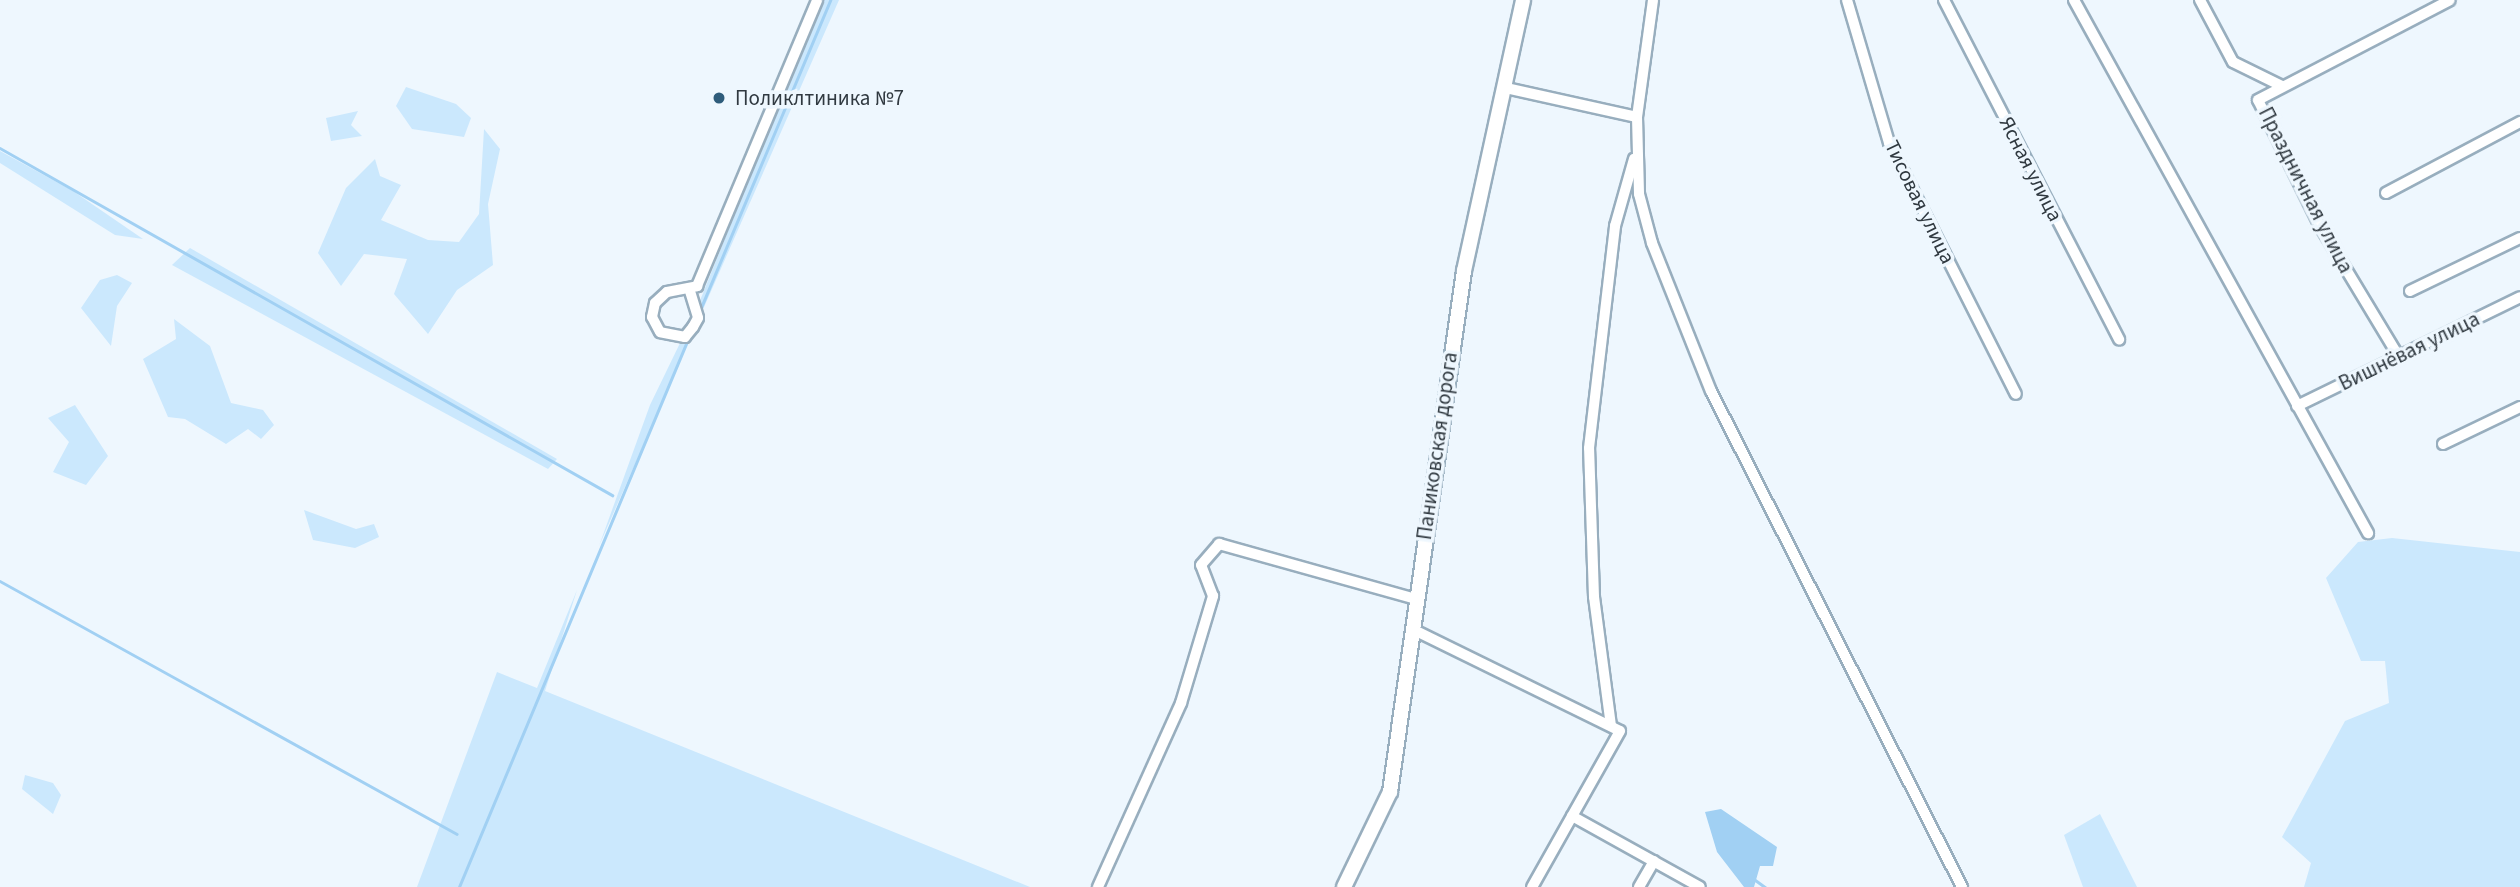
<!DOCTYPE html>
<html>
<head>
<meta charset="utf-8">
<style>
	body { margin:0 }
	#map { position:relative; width:2520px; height:887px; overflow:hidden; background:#eef7fe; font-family:"Source Sans 3",sans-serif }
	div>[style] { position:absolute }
	.green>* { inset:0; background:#cbe8fd }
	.water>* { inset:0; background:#a1d0f3 }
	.stream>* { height:2.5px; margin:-1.25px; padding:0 1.25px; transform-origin:1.25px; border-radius:1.25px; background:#a1d0f3 }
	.roads { filter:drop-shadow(2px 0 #98aebe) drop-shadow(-2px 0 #98aebe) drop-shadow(0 2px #98aebe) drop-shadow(0 -2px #98aebe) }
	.minor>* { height:10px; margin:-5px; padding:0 5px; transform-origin:5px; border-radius:5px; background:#fff }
	.tertiary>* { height:14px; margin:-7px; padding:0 7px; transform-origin:7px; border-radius:7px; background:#fff }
	.dots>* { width:19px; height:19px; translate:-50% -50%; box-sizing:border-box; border:4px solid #eef7fe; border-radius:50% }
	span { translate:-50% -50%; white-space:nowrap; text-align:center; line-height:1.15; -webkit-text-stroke:7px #eef7fe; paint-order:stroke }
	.poi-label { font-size:21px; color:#303940 }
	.left { translate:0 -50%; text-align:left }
	.street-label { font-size:21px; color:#303940 }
</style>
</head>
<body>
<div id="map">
	<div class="green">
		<i style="clip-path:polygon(821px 0,839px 0,599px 546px,650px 405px,697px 308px)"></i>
		<i style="clip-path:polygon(406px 87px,456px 104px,471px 118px,464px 137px,412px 129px,396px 106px)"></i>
		<i style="clip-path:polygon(358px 111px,351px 125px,362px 136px,331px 141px,326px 118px)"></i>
		<i style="clip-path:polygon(484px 129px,500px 149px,488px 204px,493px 265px,457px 290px,428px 334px,394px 294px,407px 259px,364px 254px,341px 286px,318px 253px,346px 188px,375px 159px,380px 176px,401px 185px,381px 220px,428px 240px,459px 242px,479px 214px)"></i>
		<i style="clip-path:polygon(0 151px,73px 191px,143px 239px,115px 235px,0 163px)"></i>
		<i style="clip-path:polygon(190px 248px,557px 459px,548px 469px,172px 265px)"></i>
		<i style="clip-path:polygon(117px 275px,132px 283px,117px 306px,111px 346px,81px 308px,100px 280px)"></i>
		<i style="clip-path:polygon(174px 319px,210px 346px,231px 403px,263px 410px,274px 425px,261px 439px,248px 429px,226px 444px,185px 419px,168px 417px,143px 359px,176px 339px)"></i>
		<i style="clip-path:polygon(75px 405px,108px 456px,86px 485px,53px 472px,69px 442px,48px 418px)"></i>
		<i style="clip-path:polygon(304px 510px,356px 529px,374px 524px,379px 537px,355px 548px,313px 540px)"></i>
		<i style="clip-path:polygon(2392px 538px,2520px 552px,2520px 887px,2304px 887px,2311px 863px,2282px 837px,2345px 721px,2389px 703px,2385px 661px,2361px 661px,2326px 578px,2358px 542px)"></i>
		<i style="clip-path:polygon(577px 590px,545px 691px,1030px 887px,417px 887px,497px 672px,537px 688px)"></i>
		<i style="clip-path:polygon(25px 775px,53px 783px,61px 795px,53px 814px,22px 789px)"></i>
		<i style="clip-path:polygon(2100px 814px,2137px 887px,2083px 887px,2064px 835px)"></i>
	</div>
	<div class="water">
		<i style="clip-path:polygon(1721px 809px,1777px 847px,1773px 866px,1760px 866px,1754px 887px,1744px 887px,1717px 852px,1705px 812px)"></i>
	</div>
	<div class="stream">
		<i style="left:0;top:148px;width:704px;rotate:29.55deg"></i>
		<i style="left:700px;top:310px;width:336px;rotate:-67.2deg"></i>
		<i style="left:0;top:581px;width:522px;rotate:28.97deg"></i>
		<i style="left:1754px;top:879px;width:14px;rotate:36deg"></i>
		<i style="left:459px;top:887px;width:594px;rotate:-67.32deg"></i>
	</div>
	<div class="roads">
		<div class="minor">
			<i style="left:1847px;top:0;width:149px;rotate:73.6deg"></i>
			<i style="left:1889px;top:143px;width:281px;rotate:63.2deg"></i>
			<i style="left:1944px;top:0;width:382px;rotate:62.7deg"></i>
			<i style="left:2074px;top:0;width:609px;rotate:61.12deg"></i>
			<i style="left:2200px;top:0;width:70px;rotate:62deg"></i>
			<i style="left:2233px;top:62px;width:55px;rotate:26.1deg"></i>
			<i style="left:1506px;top:88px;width:134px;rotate:12.5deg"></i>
			<i style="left:1637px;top:117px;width:77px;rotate:88.5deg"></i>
			<i style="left:1639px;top:194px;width:51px;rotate:75.1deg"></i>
			<i style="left:1652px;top:243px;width:159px;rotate:68.3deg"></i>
			<i style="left:1711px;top:391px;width:556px;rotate:63.16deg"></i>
			<i style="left:1637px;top:117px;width:118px;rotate:-82.2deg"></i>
			<i style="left:2386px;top:193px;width:152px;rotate:-27.9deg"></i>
			<i style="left:689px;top:288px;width:31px;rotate:73deg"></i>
			<i style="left:698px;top:318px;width:10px;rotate:119deg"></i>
			<i style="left:693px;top:327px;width:13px;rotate:129deg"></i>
			<i style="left:685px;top:337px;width:25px;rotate:-169deg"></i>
			<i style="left:660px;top:332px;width:17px;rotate:-118deg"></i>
			<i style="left:652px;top:317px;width:14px;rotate:-78deg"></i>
			<i style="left:655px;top:303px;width:16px;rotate:-43deg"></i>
			<i style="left:667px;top:292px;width:31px;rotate:-11deg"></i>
			<i style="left:697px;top:286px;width:310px;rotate:-67.2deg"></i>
			<i style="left:2410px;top:291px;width:122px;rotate:-25.7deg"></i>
			<i style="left:2399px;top:357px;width:153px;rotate:-121.1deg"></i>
			<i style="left:2320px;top:226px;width:140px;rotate:-116.2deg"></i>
			<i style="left:2258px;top:100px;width:216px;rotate:-27.5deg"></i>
			<i style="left:2297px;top:406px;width:248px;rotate:-26deg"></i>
			<i style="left:2443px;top:444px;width:85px;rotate:-25.7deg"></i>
			<i style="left:1414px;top:630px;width:229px;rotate:26.1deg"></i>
			<i style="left:1620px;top:731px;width:179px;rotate:119.4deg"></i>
			<i style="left:1611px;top:726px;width:130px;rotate:-97.5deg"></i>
			<i style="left:1594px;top:597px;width:149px;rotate:-91.9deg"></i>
			<i style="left:1589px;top:448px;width:224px;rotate:-83.3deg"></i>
			<i style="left:1615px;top:226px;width:70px;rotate:-74.2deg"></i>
			<i style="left:1572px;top:816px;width:146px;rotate:29deg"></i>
			<i style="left:1098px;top:887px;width:202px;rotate:-65.7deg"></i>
			<i style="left:1181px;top:703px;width:112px;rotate:-73.3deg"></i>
			<i style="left:1213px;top:596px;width:33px;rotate:-111deg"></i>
			<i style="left:1201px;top:565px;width:28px;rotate:-49deg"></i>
			<i style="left:1219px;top:544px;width:205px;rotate:15.6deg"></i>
			<i style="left:1639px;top:887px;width:30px;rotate:-60deg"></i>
		</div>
		<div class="tertiary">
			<i style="left:1344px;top:887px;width:106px;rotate:-64.2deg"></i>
			<i style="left:1390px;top:792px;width:526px;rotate:-81.92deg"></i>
			<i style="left:1464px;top:271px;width:277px;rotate:-77.7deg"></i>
		</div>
	</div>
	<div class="dots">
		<i style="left:719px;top:98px;background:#2e5c7b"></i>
	</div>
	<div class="poi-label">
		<span class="left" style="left:735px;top:98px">Поликлтиника №7</span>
	</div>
	<div class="street-label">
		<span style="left:2031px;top:169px;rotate:63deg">Ясная улица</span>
		<span style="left:2306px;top:190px;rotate:63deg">Праздничная улица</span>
		<span style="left:1920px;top:202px;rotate:64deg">Тисовая улица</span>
		<span style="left:2409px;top:351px;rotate:-26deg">Вишнёвая улица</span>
		<span style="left:1437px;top:446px;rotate:-82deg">Паниковская дорога</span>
	</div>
</div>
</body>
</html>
